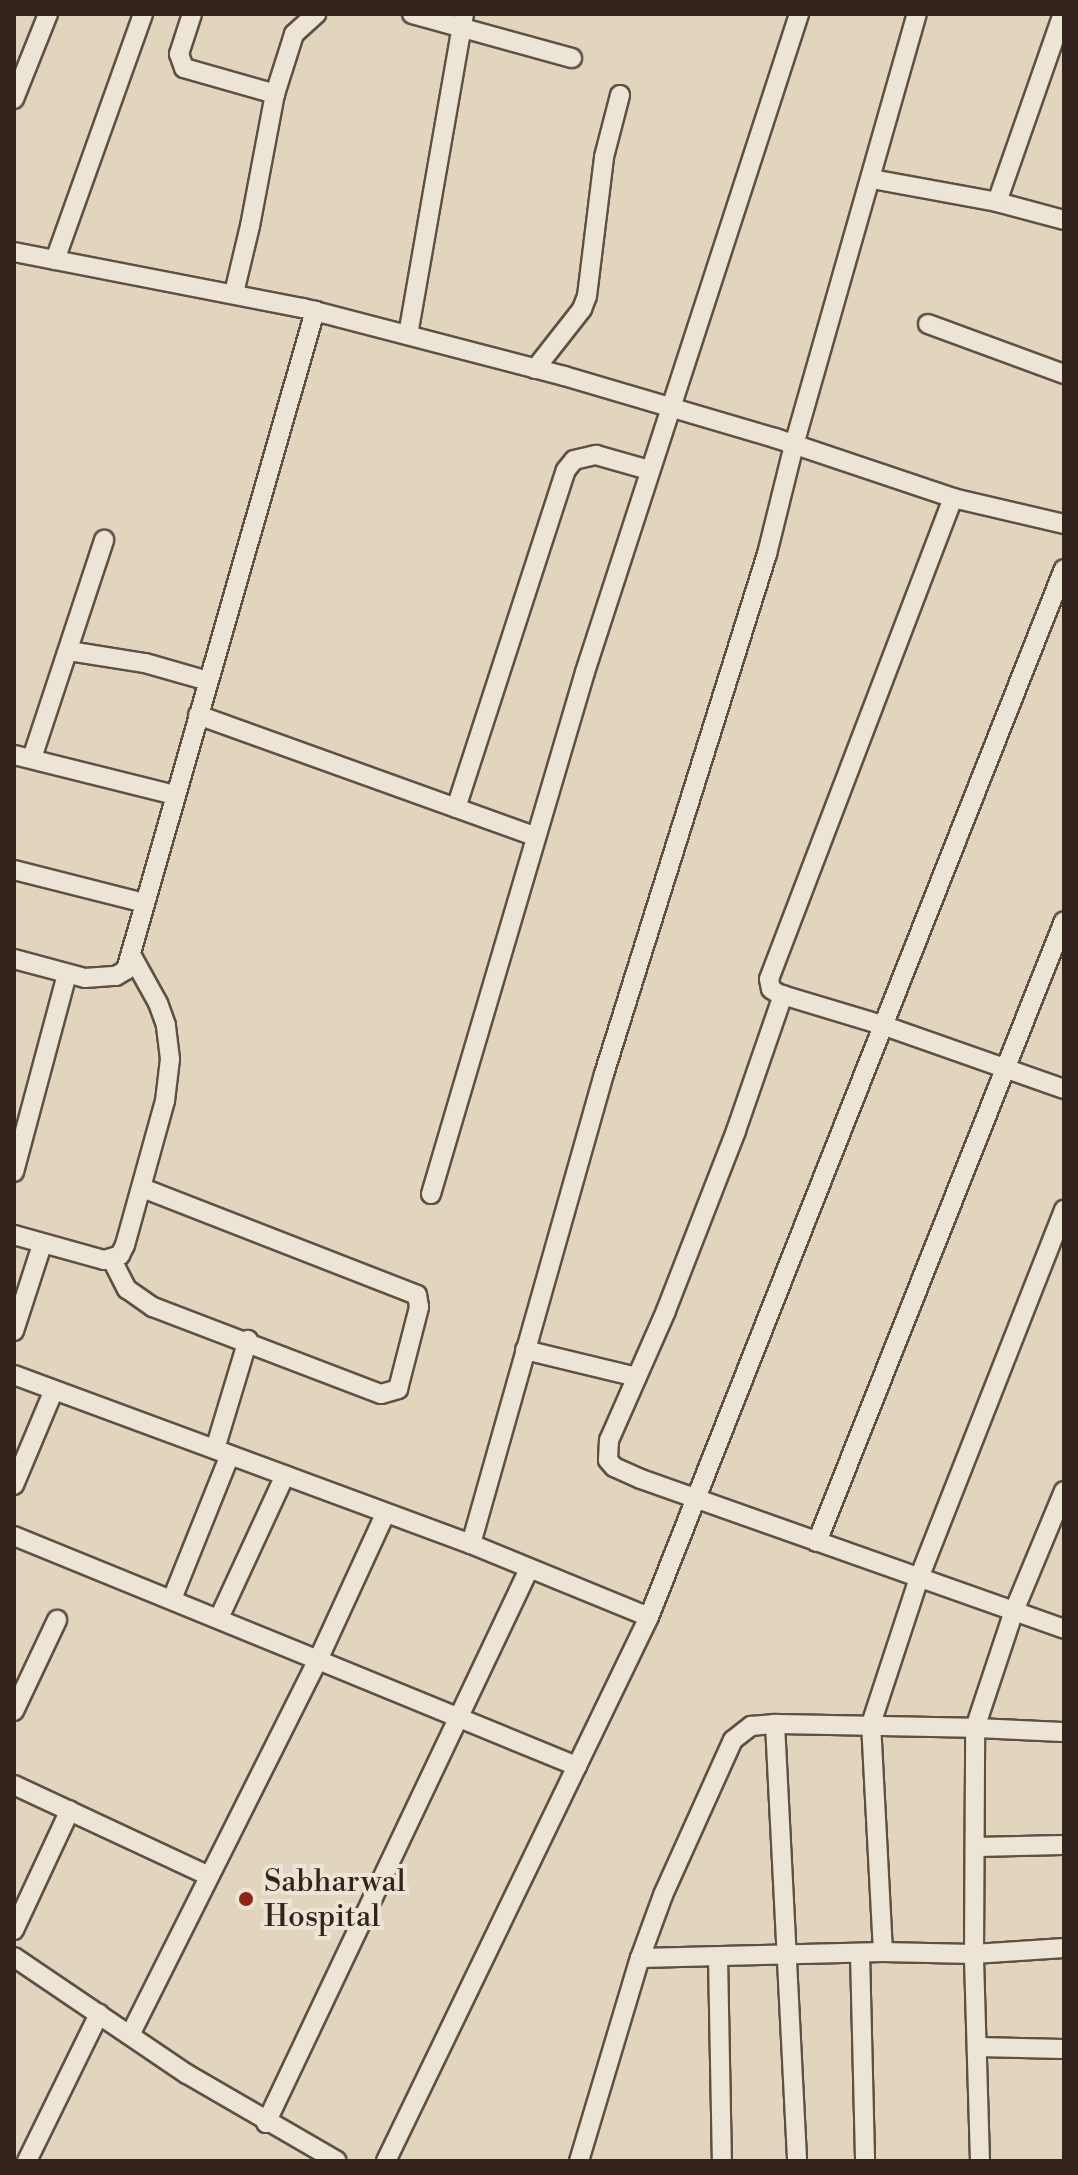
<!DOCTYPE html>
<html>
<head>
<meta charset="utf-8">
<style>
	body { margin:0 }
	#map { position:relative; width:1078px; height:2175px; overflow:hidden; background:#e1d5bd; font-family:"Libre Bodoni",serif }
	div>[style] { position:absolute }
	.roads { filter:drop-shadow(2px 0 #5e5045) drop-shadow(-2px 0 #5e5045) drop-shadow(0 2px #5e5045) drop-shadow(0 -2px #5e5045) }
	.street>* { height:18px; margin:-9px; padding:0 9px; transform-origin:9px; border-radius:9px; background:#ece4d4 }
	.dots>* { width:22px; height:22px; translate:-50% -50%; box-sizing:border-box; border:4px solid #ece4d4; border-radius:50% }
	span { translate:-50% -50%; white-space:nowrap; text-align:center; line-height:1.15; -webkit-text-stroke:8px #ece4d4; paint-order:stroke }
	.poi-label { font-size:30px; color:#32241d }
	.left { translate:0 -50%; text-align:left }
	.frame { position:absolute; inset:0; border:16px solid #32241d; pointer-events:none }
</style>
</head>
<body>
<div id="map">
	<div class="roads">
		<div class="street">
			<i style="left:192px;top:14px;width:42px;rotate:108deg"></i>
			<i style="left:179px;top:54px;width:15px;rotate:70deg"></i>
			<i style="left:184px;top:68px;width:95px;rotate:15.9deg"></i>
			<i style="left:412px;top:14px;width:166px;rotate:15.4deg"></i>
			<i style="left:14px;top:99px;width:92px;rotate:-68.2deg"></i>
			<i style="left:872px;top:179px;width:127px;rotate:10.4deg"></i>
			<i style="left:997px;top:202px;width:69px;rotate:15deg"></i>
			<i style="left:997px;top:202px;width:199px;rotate:-70.7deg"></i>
			<i style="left:14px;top:252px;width:294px;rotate:11deg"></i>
			<i style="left:303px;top:308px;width:270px;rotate:14.6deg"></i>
			<i style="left:564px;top:376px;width:220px;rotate:16.4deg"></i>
			<i style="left:775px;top:438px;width:188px;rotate:18.6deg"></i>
			<i style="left:953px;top:498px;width:114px;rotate:13.2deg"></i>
			<i style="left:55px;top:260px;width:261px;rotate:-70.3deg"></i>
			<i style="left:234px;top:293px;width:69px;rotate:-76.6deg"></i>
			<i style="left:250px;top:226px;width:134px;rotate:-79.3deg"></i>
			<i style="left:275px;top:94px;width:63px;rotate:-72.4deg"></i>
			<i style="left:294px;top:34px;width:30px;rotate:-42deg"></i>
			<i style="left:928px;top:324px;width:145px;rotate:20.2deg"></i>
			<i style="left:408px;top:335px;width:326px;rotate:-80.1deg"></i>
			<i style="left:535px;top:369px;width:76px;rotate:-51.9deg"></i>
			<i style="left:582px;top:309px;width:14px;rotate:-69deg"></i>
			<i style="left:587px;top:296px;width:140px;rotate:-83deg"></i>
			<i style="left:604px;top:157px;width:64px;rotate:-75.5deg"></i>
			<i style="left:953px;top:498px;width:515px;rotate:110.93deg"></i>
			<i style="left:769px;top:979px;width:10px;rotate:79deg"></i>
			<i style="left:771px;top:989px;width:9px;rotate:32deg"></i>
			<i style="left:779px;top:994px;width:108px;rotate:16.8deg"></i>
			<i style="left:882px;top:1025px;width:193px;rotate:19.4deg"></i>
			<i style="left:69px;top:651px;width:77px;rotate:9deg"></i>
			<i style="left:145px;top:663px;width:66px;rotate:15.9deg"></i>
			<i style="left:198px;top:715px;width:359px;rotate:19.8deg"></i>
			<i style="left:14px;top:755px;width:165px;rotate:14deg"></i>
			<i style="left:32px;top:758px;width:230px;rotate:-71.7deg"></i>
			<i style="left:456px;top:808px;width:355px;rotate:-72deg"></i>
			<i style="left:566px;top:470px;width:13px;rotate:-51deg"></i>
			<i style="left:574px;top:460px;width:23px;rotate:-13deg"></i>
			<i style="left:596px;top:455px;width:55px;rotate:15.8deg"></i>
			<i style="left:14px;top:870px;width:134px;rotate:14.2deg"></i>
			<i style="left:14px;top:959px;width:73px;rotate:15deg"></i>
			<i style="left:85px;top:978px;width:31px;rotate:-4deg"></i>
			<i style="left:116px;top:976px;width:12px;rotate:-31deg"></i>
			<i style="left:126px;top:970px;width:686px;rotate:-74deg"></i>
			<i style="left:783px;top:995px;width:144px;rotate:109.1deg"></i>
			<i style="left:736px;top:1131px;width:193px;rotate:111.3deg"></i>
			<i style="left:666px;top:1311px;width:141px;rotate:113.8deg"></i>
			<i style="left:609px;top:1440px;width:20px;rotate:93deg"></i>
			<i style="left:608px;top:1460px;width:9px;rotate:49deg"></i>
			<i style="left:614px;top:1467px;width:30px;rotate:24deg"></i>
			<i style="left:641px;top:1479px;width:449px;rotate:19.5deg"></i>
			<i style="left:14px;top:1172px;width:205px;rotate:-75deg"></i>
			<i style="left:431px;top:1194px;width:544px;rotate:-73.56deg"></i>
			<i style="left:585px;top:672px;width:692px;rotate:-71.98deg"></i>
			<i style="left:14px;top:1235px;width:93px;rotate:15.5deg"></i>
			<i style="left:104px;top:1260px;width:17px;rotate:-17deg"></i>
			<i style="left:120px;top:1255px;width:11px;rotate:-63deg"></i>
			<i style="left:125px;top:1245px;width:149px;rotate:-74.5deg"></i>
			<i style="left:165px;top:1101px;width:42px;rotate:-83.2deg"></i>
			<i style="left:170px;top:1059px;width:34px;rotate:-97deg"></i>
			<i style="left:166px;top:1025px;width:23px;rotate:-110deg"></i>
			<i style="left:158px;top:1003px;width:54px;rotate:-119deg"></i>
			<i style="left:112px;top:1260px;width:33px;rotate:63deg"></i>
			<i style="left:127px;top:1289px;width:32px;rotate:35deg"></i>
			<i style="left:153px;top:1307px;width:244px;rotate:20.9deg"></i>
			<i style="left:381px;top:1394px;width:18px;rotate:-16deg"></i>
			<i style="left:398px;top:1389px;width:85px;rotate:-75.6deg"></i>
			<i style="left:419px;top:1307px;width:12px;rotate:-99deg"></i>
			<i style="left:417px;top:1295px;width:295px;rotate:-158.7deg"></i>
			<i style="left:14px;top:1331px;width:90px;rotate:-72deg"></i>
			<i style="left:525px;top:1350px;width:115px;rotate:13.6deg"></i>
			<i style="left:14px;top:1375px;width:487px;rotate:20.3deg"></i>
			<i style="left:471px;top:1544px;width:488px;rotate:-74.2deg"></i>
			<i style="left:604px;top:1074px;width:545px;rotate:-72.6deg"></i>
			<i style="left:767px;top:554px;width:112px;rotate:-76.1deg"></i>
			<i style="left:794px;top:445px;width:448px;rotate:-74.1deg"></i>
			<i style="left:215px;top:1449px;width:114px;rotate:-73.2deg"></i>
			<i style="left:14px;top:1485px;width:103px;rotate:-67.2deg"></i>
			<i style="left:14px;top:1536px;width:328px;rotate:22.2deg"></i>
			<i style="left:318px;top:1660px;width:161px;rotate:-65.3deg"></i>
			<i style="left:817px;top:1542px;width:668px;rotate:-68.31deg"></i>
			<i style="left:471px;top:1544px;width:192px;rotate:22.3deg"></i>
			<i style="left:649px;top:1617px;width:1127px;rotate:-68.4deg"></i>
			<i style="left:172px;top:1599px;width:155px;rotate:-68.1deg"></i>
			<i style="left:219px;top:1618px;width:157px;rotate:-65.2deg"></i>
			<i style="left:14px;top:1711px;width:101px;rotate:-64.7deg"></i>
			<i style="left:775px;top:1724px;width:438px;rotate:87.1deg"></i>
			<i style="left:14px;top:1785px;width:215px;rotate:25deg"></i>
			<i style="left:975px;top:1847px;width:89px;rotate:-1.3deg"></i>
			<i style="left:14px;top:1930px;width:132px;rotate:-65deg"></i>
			<i style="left:883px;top:1952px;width:228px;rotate:-93deg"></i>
			<i style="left:871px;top:1724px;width:154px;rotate:-71.8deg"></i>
			<i style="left:919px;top:1578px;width:396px;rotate:-68.5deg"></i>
			<i style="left:860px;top:1953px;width:208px;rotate:88.6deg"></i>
			<i style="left:14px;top:1957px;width:209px;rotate:34.1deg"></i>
			<i style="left:187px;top:2074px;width:173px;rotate:30.1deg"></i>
			<i style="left:718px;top:1957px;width:204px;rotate:88.9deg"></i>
			<i style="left:640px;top:1958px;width:243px;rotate:-1.4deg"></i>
			<i style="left:883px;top:1952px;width:91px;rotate:1.3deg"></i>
			<i style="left:974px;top:1954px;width:90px;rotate:-3.8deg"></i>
			<i style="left:130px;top:2035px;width:419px;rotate:-63.4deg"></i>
			<i style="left:318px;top:1660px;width:280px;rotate:22.3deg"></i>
			<i style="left:977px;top:2047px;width:87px;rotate:1.3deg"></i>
			<i style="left:266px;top:2123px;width:613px;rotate:-64.6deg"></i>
			<i style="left:27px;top:2161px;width:164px;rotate:-63.9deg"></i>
			<i style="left:386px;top:2161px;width:604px;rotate:-64.2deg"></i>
			<i style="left:579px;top:2161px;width:212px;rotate:-73.3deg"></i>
			<i style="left:640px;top:1958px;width:67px;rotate:-69.9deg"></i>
			<i style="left:663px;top:1895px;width:170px;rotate:-65.7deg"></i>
			<i style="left:733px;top:1740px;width:23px;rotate:-38deg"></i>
			<i style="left:751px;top:1726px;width:24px;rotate:-5deg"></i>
			<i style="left:775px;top:1724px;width:200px;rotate:1.1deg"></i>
			<i style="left:975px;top:1728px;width:123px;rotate:-71.6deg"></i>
			<i style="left:1014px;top:1611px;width:130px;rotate:-67.4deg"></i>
			<i style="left:980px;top:2161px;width:207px;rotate:-91.7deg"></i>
			<i style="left:974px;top:1954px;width:226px;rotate:-89.7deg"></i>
			<i style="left:975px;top:1728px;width:89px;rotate:2.6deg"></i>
		</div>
	</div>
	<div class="dots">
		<i style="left:246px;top:1899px;background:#8f2418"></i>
	</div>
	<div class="poi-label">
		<span class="left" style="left:264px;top:1899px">Sabharwal<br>Hospital</span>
	</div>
	<div class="frame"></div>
</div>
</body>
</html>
